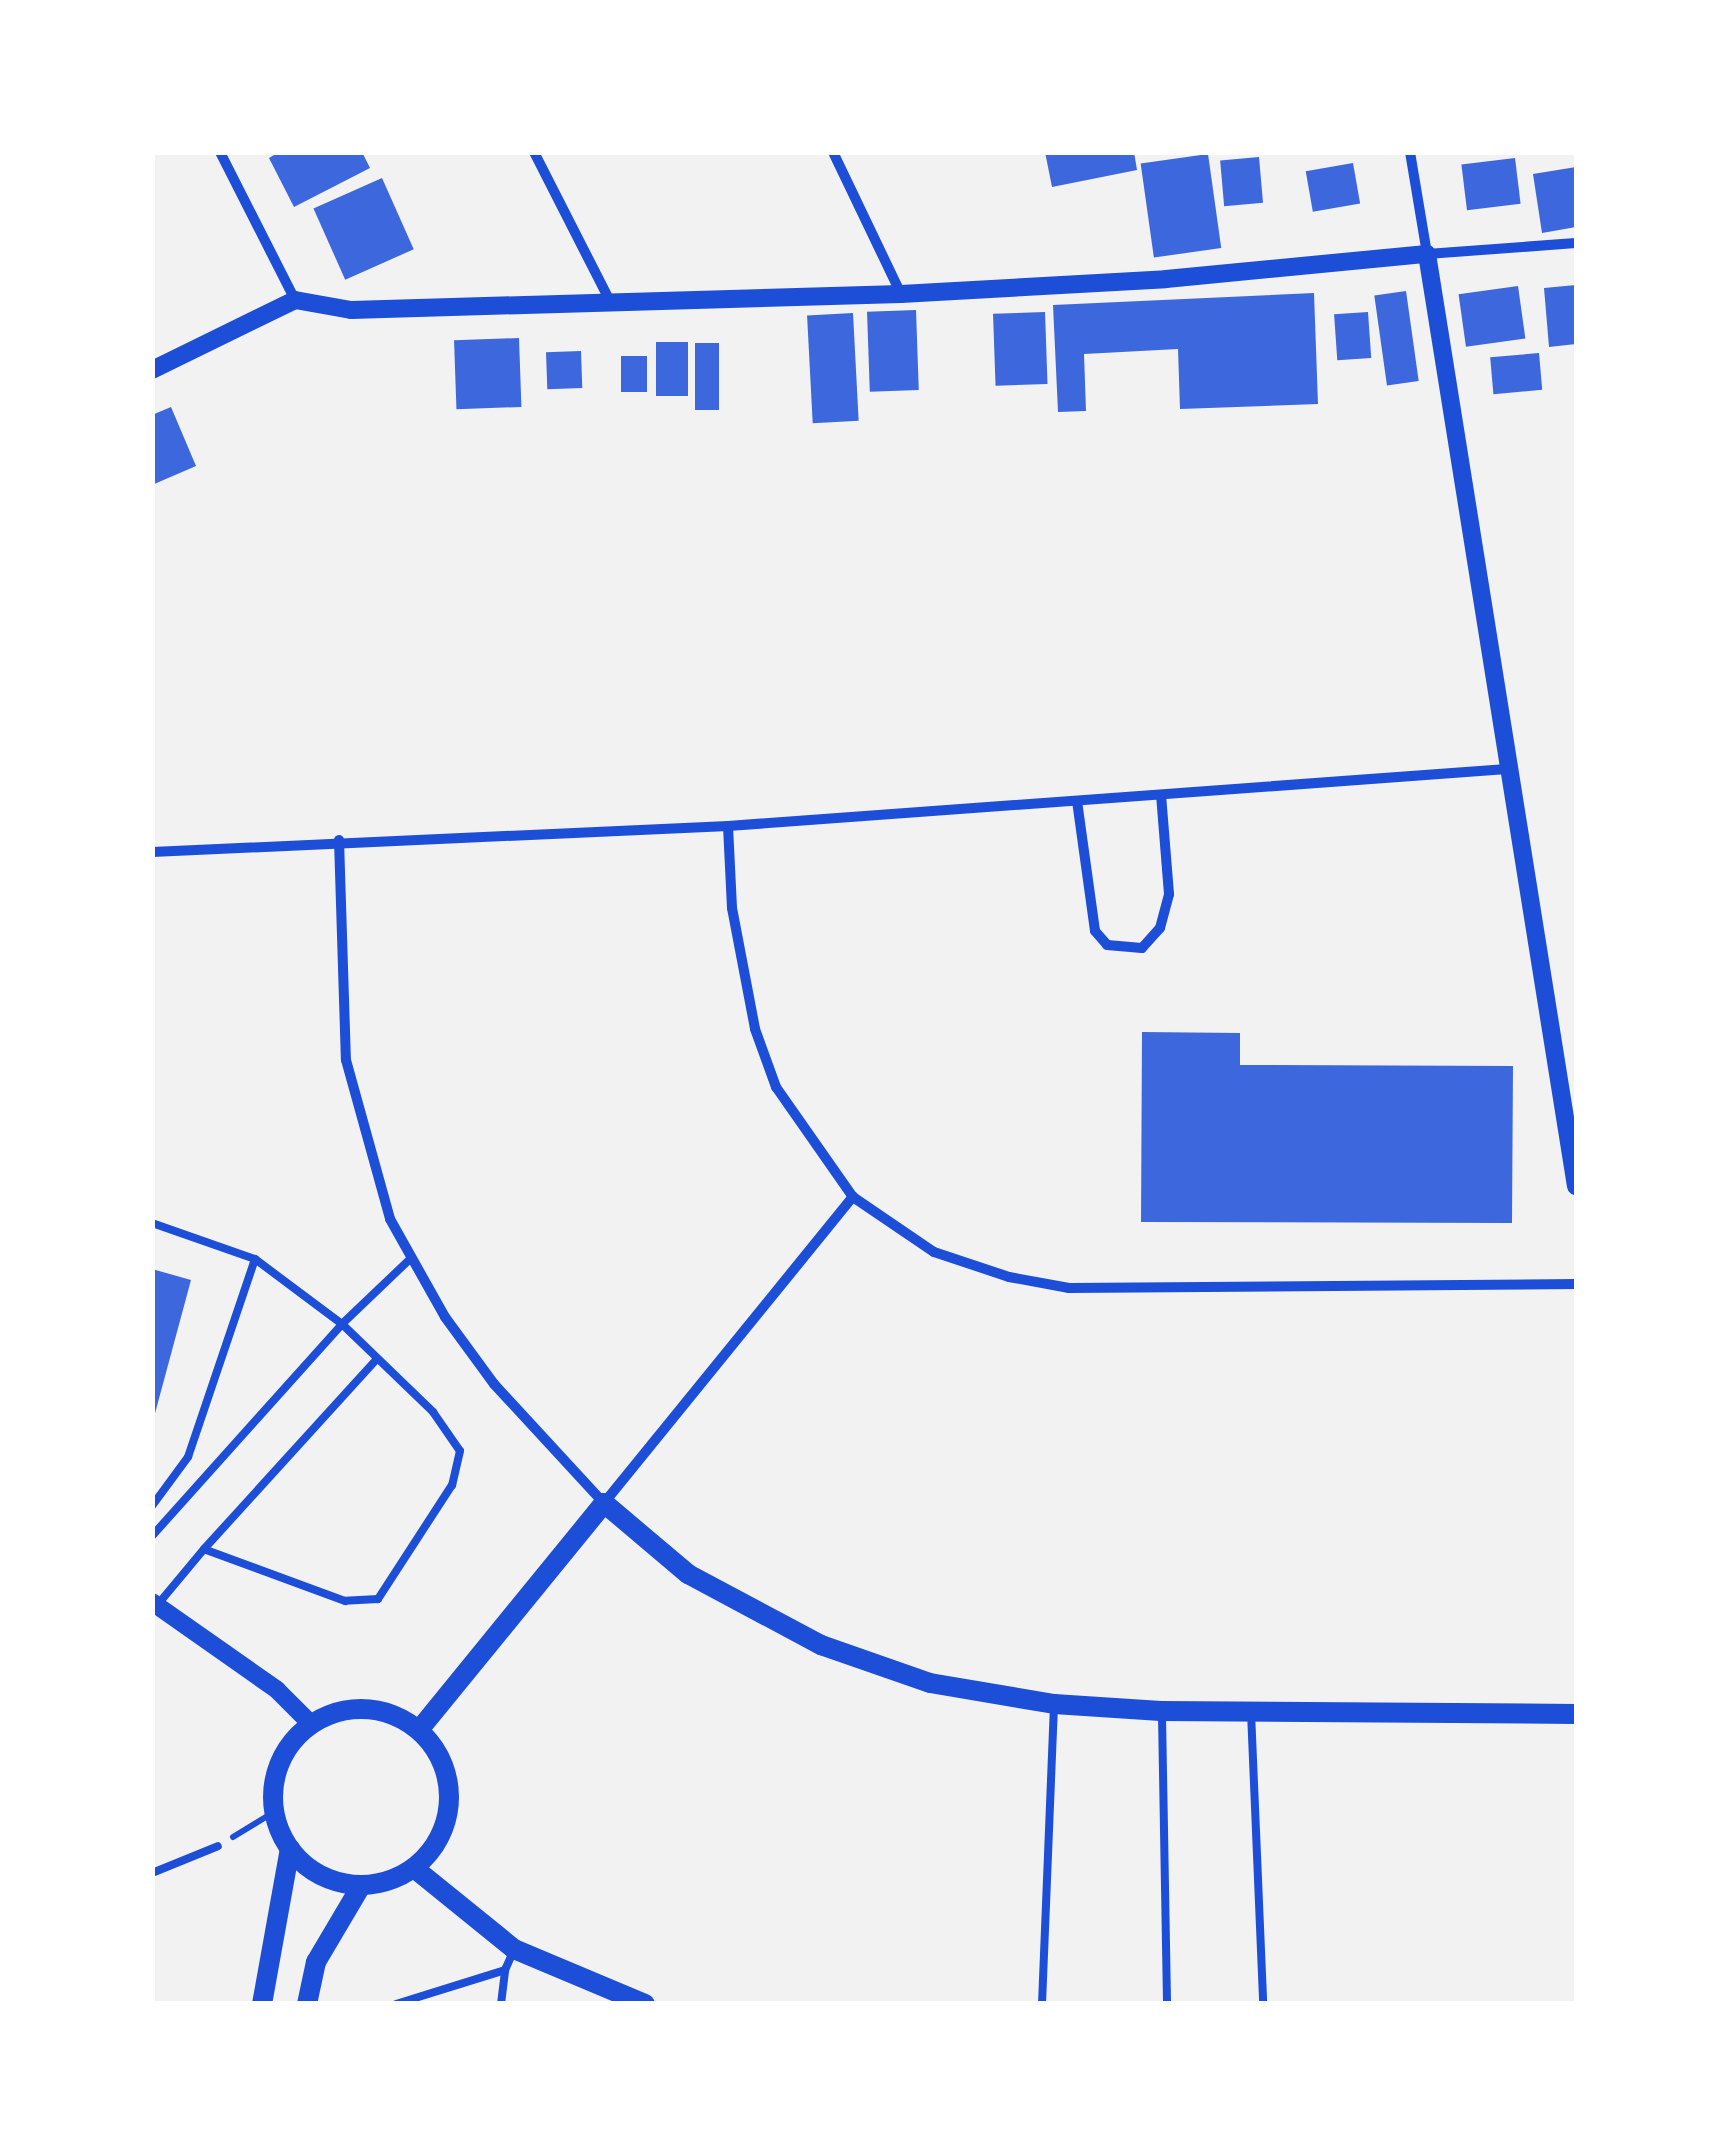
<!DOCTYPE html>
<html>
<head>
<meta charset="utf-8">
<style>
	body { margin:0 }
	#map { position:relative; width:1729px; height:2156px; overflow:hidden; background:#f2f2f2; font-family:Commissioner,sans-serif }
	div>[style] { position:absolute }
	.building>* { inset:0; background:#3d67dc; transform-origin:0 0 }
	.path>* { height:6px; margin:-3px; padding:0 3px; transform-origin:3px; border-radius:3px; background:#1d4ed8 }
	.service>* { height:8px; margin:-4px; padding:0 4px; transform-origin:4px; border-radius:4px; background:#1d4ed8 }
	.minor>* { height:10px; margin:-5px; padding:0 5px; transform-origin:5px; border-radius:5px; background:#1d4ed8 }
	.tertiary>* { height:18px; margin:-9px; padding:0 9px; transform-origin:9px; border-radius:9px; background:#1d4ed8 }
	.secondary>* { height:20px; margin:-10px; padding:0 10px; transform-origin:10px; border-radius:10px; background:#1d4ed8 }
	.secondary>.ring { margin:-10px; padding:0; box-sizing:content-box; background:none; border:20px solid #1d4ed8; border-radius:50% }
	span { translate:-50% -50%; white-space:nowrap; text-align:center; line-height:1.15; -webkit-text-stroke:9px #fff; paint-order:stroke }
	.frame { position:absolute; inset:0; border:155px solid #fff; pointer-events:none }
</style>
</head>
<body>
<div id="map">
	<div class="building">
		<i style="clip-path:polygon(279px 152px,362px 152px,370px 168px,294px 207px,269px 158px)"></i>
		<i style="clip-path:polygon(1045px 152px,1134px 152px,1137px 170px,1052px 187px)"></i>
		<i style="left:1208px;top:154px;width:95px;height:68px;rotate:82deg"></i>
		<i style="left:1259px;top:157px;width:46px;height:39px;rotate:85deg"></i>
		<i style="left:1515px;top:158px;width:46px;height:54px;rotate:83deg"></i>
		<i style="left:1353px;top:163px;width:41px;height:48px;rotate:80deg"></i>
		<i style="clip-path:polygon(1576px 167px,1576px 227px,1542px 233px,1533px 174px)"></i>
		<i style="left:382px;top:178px;width:78px;height:75px;rotate:66deg"></i>
		<i style="clip-path:polygon(1576px 285px,1576px 344px,1549px 347px,1544px 288px)"></i>
		<i style="left:1518px;top:286px;width:53px;height:60px;rotate:82deg"></i>
		<i style="left:1406px;top:291px;width:91px;height:32px;rotate:82deg"></i>
		<i style="clip-path:polygon(1314px 293px,1318px 404px,1180px 409px,1178px 349px,1084px 354px,1086px 411px,1058px 412px,1053px 305px)"></i>
		<i style="left:916px;top:310px;width:80px;height:49px;rotate:88deg"></i>
		<i style="left:1045px;top:312px;width:72px;height:52px;rotate:88deg"></i>
		<i style="left:1368px;top:312px;width:46px;height:34px;rotate:86deg"></i>
		<i style="left:853px;top:313px;width:108px;height:46px;rotate:87deg"></i>
		<i style="left:519px;top:338px;width:69px;height:65px;rotate:88deg"></i>
		<i style="left:656px;top:342px;width:32px;height:54px"></i>
		<i style="left:695px;top:343px;width:24px;height:67px"></i>
		<i style="left:581px;top:351px;width:37px;height:35px;rotate:88deg"></i>
		<i style="left:1539px;top:353px;width:37px;height:49px;rotate:85deg"></i>
		<i style="left:621px;top:356px;width:26px;height:36px"></i>
		<i style="clip-path:polygon(171px 407px,196px 466px,152px 485px,152px 415px)"></i>
		<i style="clip-path:polygon(1142px 1032px,1240px 1033px,1240px 1065px,1513px 1066px,1512px 1223px,1141px 1222px)"></i>
		<i style="clip-path:polygon(152px 1269px,191px 1280px,154px 1417px,152px 1417px)"></i>
	</div>
	<div class="path">
		<i style="left:233px;top:1837px;width:48px;rotate:-31.4deg"></i>
	</div>
	<div class="service">
		<i style="left:152px;top:1223px;width:109px;rotate:19.3deg"></i>
		<i style="left:152px;top:1506px;width:61px;rotate:-53.7deg"></i>
		<i style="left:188px;top:1457px;width:209px;rotate:-71.3deg"></i>
		<i style="left:255px;top:1259px;width:109px;rotate:36.8deg"></i>
		<i style="left:342px;top:1324px;width:127px;rotate:44deg"></i>
		<i style="left:433px;top:1412px;width:47px;rotate:55.3deg"></i>
		<i style="left:460px;top:1451px;width:35px;rotate:103deg"></i>
		<i style="left:452px;top:1485px;width:136px;rotate:123deg"></i>
		<i style="left:378px;top:1599px;width:33px;rotate:177deg"></i>
		<i style="left:345px;top:1601px;width:150px;rotate:-159.8deg"></i>
		<i style="left:204px;top:1549px;width:257px;rotate:-47.7deg"></i>
		<i style="left:152px;top:1536px;width:285px;rotate:-48.1deg"></i>
		<i style="left:342px;top:1324px;width:94px;rotate:-43.7deg"></i>
		<i style="left:159px;top:1603px;width:70px;rotate:-50.2deg"></i>
		<i style="left:1251px;top:1712px;width:292px;rotate:87.6deg"></i>
		<i style="left:1162px;top:1715px;width:289px;rotate:89deg"></i>
		<i style="left:152px;top:1873px;width:71px;rotate:-22.2deg"></i>
		<i style="left:396px;top:2004px;width:114px;rotate:-17.3deg"></i>
		<i style="left:505px;top:1970px;width:22px;rotate:-66deg"></i>
		<i style="left:501px;top:2004px;width:34px;rotate:-83deg"></i>
		<i style="left:1042px;top:2004px;width:296px;rotate:-87.7deg"></i>
	</div>
	<div class="minor">
		<i style="left:220px;top:152px;width:166px;rotate:63.1deg"></i>
		<i style="left:534px;top:152px;width:167px;rotate:63deg"></i>
		<i style="left:833px;top:152px;width:157px;rotate:64.4deg"></i>
		<i style="left:1410px;top:152px;width:103px;rotate:80.5deg"></i>
		<i style="left:1427px;top:254px;width:149px;rotate:-4.2deg"></i>
		<i style="left:1077px;top:801px;width:131px;rotate:82.1deg"></i>
		<i style="left:1095px;top:931px;width:18px;rotate:49deg"></i>
		<i style="left:1107px;top:945px;width:35px;rotate:5deg"></i>
		<i style="left:1142px;top:948px;width:27px;rotate:-48deg"></i>
		<i style="left:1160px;top:928px;width:35px;rotate:-75deg"></i>
		<i style="left:1169px;top:894px;width:99px;rotate:-94.6deg"></i>
		<i style="left:728px;top:826px;width:82px;rotate:87.2deg"></i>
		<i style="left:732px;top:908px;width:123px;rotate:79.2deg"></i>
		<i style="left:755px;top:1029px;width:62px;rotate:70.1deg"></i>
		<i style="left:776px;top:1087px;width:134px;rotate:55deg"></i>
		<i style="left:853px;top:1197px;width:98px;rotate:34.2deg"></i>
		<i style="left:934px;top:1252px;width:79px;rotate:18.4deg"></i>
		<i style="left:1009px;top:1277px;width:61px;rotate:10.4deg"></i>
		<i style="left:1069px;top:1288px;width:507px;rotate:-0.45deg"></i>
		<i style="left:339px;top:840px;width:220px;rotate:88.2deg"></i>
		<i style="left:346px;top:1060px;width:165px;rotate:74.5deg"></i>
		<i style="left:390px;top:1219px;width:112px;rotate:60.7deg"></i>
		<i style="left:445px;top:1317px;width:83px;rotate:53.8deg"></i>
		<i style="left:494px;top:1384px;width:162px;rotate:47.3deg"></i>
		<i style="left:604px;top:1503px;width:395px;rotate:-50.9deg"></i>
		<i style="left:152px;top:852px;width:577px;rotate:-2.58deg"></i>
		<i style="left:728px;top:826px;width:781px;rotate:-4.18deg"></i>
	</div>
	<div class="tertiary">
		<i style="left:152px;top:370px;width:159px;rotate:-26.1deg"></i>
		<i style="left:295px;top:300px;width:57px;rotate:10.1deg"></i>
		<i style="left:351px;top:310px;width:550px;rotate:-1.67deg"></i>
		<i style="left:901px;top:294px;width:265px;rotate:-3.2deg"></i>
		<i style="left:1166px;top:279px;width:262px;rotate:-5.5deg"></i>
		<i style="left:1427px;top:254px;width:944px;rotate:80.92deg"></i>
		<i style="left:152px;top:1602px;width:153px;rotate:35.1deg"></i>
		<i style="left:277px;top:1690px;width:48px;rotate:45deg"></i>
	</div>
	<div class="secondary">
		<i class="ring" style="left:273px;top:1709px;width:156px;height:156px"></i>
		<i style="left:419px;top:1730px;width:293px;rotate:-50.8deg"></i>
		<i style="left:604px;top:1503px;width:110px;rotate:40.2deg"></i>
		<i style="left:688px;top:1574px;width:151px;rotate:28.1deg"></i>
		<i style="left:821px;top:1645px;width:115px;rotate:19.2deg"></i>
		<i style="left:930px;top:1683px;width:126px;rotate:9.6deg"></i>
		<i style="left:1054px;top:1704px;width:107px;rotate:3.7deg"></i>
		<i style="left:1161px;top:1711px;width:415px;rotate:0.4deg"></i>
		<i style="left:414px;top:1868px;width:129px;rotate:39deg"></i>
		<i style="left:514px;top:1949px;width:142px;rotate:22.8deg"></i>
		<i style="left:262px;top:2004px;width:158px;rotate:-79.8deg"></i>
		<i style="left:307px;top:2004px;width:43px;rotate:-77.9deg"></i>
		<i style="left:316px;top:1962px;width:88px;rotate:-59.4deg"></i>
	</div>
	<div class="frame"></div>
</div>
</body>
</html>
